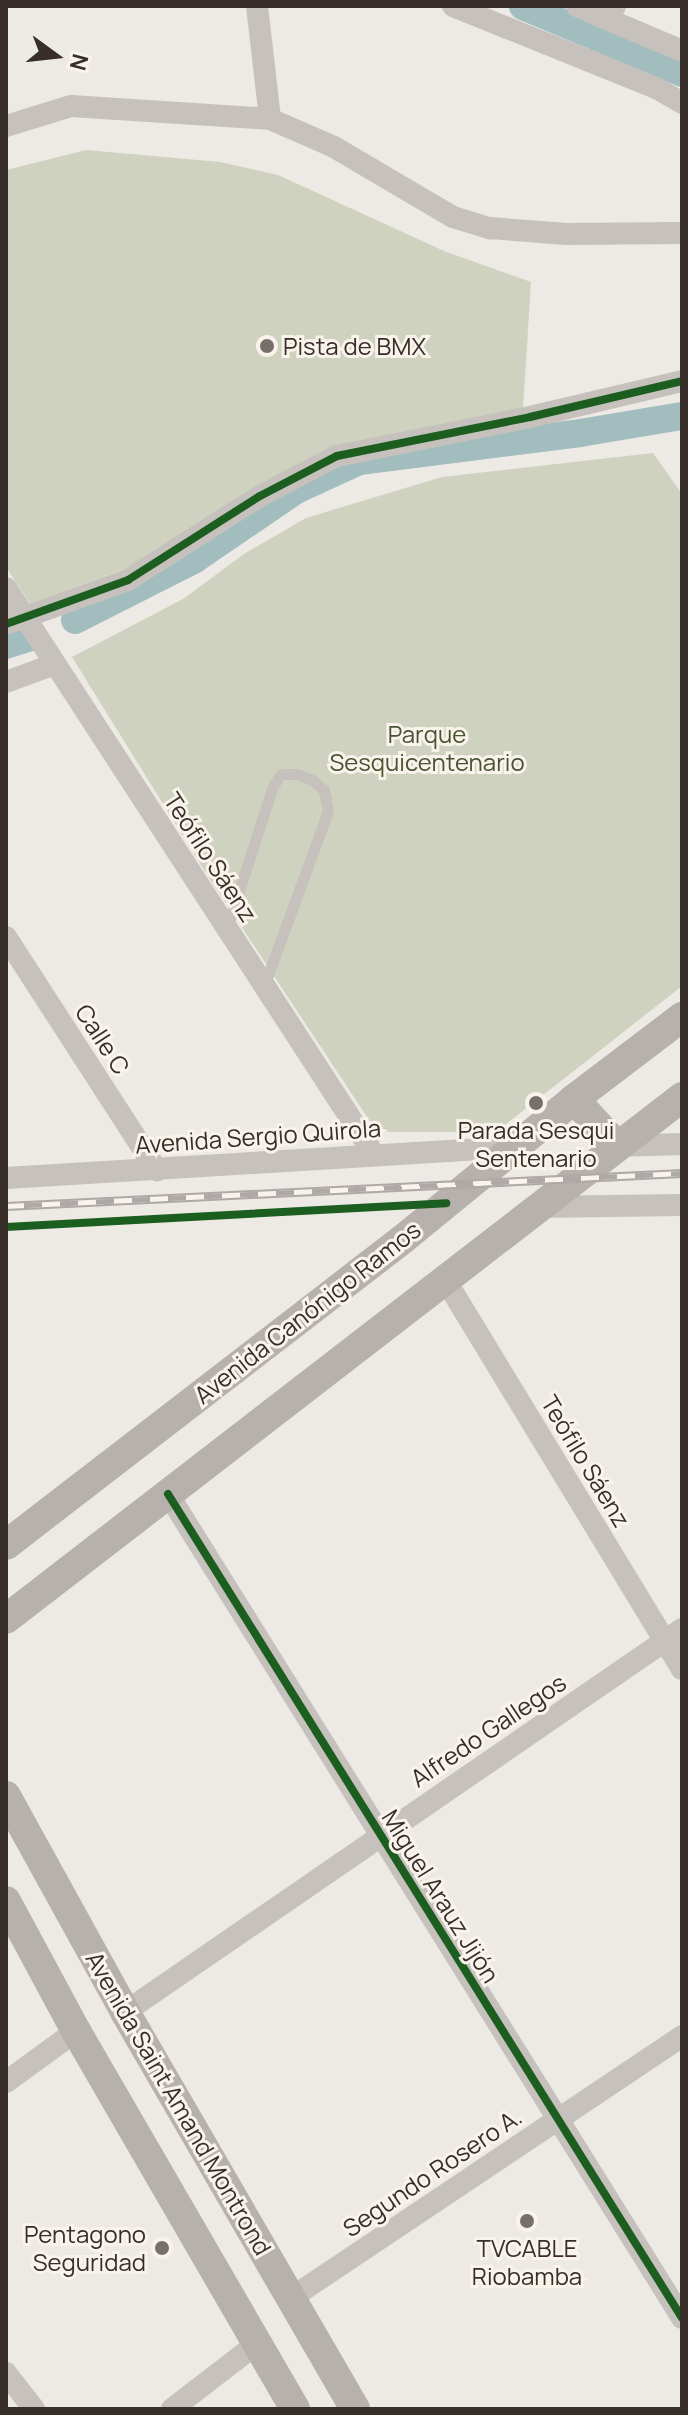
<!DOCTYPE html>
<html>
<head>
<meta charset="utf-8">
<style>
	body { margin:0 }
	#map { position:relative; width:688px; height:2415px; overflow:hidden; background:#ede9e4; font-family:Manrope,sans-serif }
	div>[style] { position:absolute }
	.green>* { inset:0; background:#ced2bf }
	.canal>* { height:28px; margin:-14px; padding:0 14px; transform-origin:14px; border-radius:14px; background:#a1bdbd }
	.lane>* { height:11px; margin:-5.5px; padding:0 5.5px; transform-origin:5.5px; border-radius:5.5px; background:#c6c1bc }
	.street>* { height:22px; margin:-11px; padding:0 11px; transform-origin:11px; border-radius:11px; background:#c6c1bc }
	.secondary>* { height:30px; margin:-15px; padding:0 15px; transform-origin:15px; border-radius:15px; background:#b7b1ad }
	.rail>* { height:9px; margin-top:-4.5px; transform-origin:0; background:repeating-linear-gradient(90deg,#f9f3ec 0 18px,#aea9a6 0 36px); box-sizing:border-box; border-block:2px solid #aea9a6 }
	.cycleway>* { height:8px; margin:-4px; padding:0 4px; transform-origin:4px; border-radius:4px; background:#1b5e20 }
	.dots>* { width:22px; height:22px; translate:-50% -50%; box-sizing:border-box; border:4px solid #f9f3ec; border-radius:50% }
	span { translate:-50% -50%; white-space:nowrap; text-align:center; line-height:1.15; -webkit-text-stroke:6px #f9f3ec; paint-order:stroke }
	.poi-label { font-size:24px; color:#372e2a }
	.left { translate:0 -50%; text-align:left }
	.right { translate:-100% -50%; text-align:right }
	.park-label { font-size:24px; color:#475430 }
	.street-label { font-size:24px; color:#372e2a }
	.frame { position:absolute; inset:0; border:8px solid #372e2a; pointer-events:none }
	.north { position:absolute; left:16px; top:16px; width:80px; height:80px; -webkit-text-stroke:6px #f9f3ec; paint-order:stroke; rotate:105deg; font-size:22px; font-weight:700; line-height:32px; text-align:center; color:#372e2a }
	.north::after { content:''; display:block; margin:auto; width:28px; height:36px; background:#372e2a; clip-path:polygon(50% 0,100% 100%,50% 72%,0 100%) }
</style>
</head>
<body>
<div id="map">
	<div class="green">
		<i style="clip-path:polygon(86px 150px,220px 162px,278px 175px,444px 251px,531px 282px,523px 409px,339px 447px,125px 569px,30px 604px,6px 567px,6px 170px)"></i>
		<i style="clip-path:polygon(653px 453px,682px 494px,682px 986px,496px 1132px,377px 1132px,204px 870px,72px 657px,183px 599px,244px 554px,306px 518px,442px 477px)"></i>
	</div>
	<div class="canal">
		<i style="left:523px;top:6px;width:173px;rotate:22.8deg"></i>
		<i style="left:75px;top:620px;width:135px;rotate:-26.9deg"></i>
		<i style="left:195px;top:559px;width:122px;rotate:-34.3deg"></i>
		<i style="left:296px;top:490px;width:69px;rotate:-24.7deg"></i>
		<i style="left:359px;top:461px;width:223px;rotate:-7.2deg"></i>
		<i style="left:580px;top:433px;width:103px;rotate:-9.5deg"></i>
		<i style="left:6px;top:645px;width:28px;rotate:-18deg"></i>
	</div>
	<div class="lane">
		<i style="left:227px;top:928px;width:149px;rotate:-72.1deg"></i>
		<i style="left:273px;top:786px;width:14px;rotate:-56deg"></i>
		<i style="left:281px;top:774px;width:16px"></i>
		<i style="left:297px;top:774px;width:16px;rotate:22deg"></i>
		<i style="left:312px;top:780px;width:16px;rotate:40deg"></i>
		<i style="left:324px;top:790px;width:21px;rotate:79deg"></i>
		<i style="left:328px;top:811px;width:186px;rotate:110.1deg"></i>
	</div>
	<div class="street">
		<i style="left:257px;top:6px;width:114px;rotate:83.4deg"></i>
		<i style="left:453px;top:6px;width:221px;rotate:22deg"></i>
		<i style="left:658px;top:89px;width:28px;rotate:30deg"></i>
		<i style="left:577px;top:6px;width:27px;rotate:24deg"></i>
		<i style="left:602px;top:17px;width:17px;rotate:-40deg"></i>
		<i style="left:602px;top:17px;width:87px;rotate:23deg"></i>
		<i style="left:6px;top:126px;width:68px;rotate:-17.1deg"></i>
		<i style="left:71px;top:106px;width:199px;rotate:3.7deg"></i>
		<i style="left:270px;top:119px;width:70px;rotate:23.6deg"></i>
		<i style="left:334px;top:147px;width:138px;rotate:30.5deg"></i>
		<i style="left:453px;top:217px;width:39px;rotate:17deg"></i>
		<i style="left:490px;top:228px;width:76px;rotate:4.5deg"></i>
		<i style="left:566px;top:234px;width:116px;rotate:-0.5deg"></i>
		<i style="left:6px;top:588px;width:674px;rotate:56.99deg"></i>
		<i style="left:6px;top:624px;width:130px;rotate:-19.8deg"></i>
		<i style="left:128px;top:580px;width:156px;rotate:-32.5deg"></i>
		<i style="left:260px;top:496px;width:87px;rotate:-27.5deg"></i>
		<i style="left:337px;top:456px;width:197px;rotate:-11.4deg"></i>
		<i style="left:530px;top:417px;width:156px;rotate:-13.3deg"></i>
		<i style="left:6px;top:682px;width:52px;rotate:-20.2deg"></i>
		<i style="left:6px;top:937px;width:278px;rotate:57.1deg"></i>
		<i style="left:617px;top:1146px;width:65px;rotate:-1.8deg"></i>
		<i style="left:6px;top:1178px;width:510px;rotate:-3.49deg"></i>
		<i style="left:538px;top:1207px;width:144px;rotate:-0.8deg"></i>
		<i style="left:446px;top:1281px;width:454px;rotate:58.7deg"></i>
		<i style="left:168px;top:1494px;width:971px;rotate:58.04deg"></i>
		<i style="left:125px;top:2012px;width:676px;rotate:-34.51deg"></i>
		<i style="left:6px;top:2082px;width:87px;rotate:-36.1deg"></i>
		<i style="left:291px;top:2298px;width:471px;rotate:-33.8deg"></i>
		<i style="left:6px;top:2373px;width:46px;rotate:52.1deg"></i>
		<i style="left:172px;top:2409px;width:105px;rotate:-37.6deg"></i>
	</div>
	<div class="secondary">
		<i style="left:574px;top:1099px;width:64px;rotate:47.5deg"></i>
		<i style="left:6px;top:1545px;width:501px;rotate:-37.62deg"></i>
		<i style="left:403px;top:1239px;width:221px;rotate:-39.3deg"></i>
		<i style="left:574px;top:1099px;width:136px;rotate:-37.2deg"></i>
		<i style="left:6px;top:1619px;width:854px;rotate:-37.67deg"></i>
		<i style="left:6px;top:1796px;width:247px;rotate:61.1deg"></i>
		<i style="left:125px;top:2012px;width:459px;rotate:59.9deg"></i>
		<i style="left:6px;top:1901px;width:148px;rotate:61.7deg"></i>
		<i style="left:76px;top:2031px;width:437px;rotate:59.9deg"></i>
	</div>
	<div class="rail">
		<i style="left:6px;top:1206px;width:677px;rotate:-2.79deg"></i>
	</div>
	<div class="cycleway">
		<i style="left:6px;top:624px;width:130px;rotate:-19.8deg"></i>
		<i style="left:128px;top:580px;width:156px;rotate:-32.5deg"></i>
		<i style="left:260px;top:496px;width:87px;rotate:-27.5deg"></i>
		<i style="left:337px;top:456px;width:197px;rotate:-11.4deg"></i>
		<i style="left:530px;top:417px;width:156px;rotate:-13.3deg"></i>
		<i style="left:6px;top:1227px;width:441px;rotate:-3.1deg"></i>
		<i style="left:168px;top:1494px;width:971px;rotate:58.04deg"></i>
	</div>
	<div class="dots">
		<i style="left:267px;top:346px;background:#776f6b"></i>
		<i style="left:536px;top:1103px;background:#776f6b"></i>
		<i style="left:527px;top:2221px;background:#776f6b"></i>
		<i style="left:162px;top:2248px;background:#776f6b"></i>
	</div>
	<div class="poi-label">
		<span class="left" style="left:283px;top:346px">Pista de BMX</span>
		<span style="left:536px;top:1144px">Parada Sesqui<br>Sentenario</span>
		<span class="right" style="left:146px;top:2248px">Pentagono<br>Seguridad</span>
		<span style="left:527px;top:2262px">TVCABLE<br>Riobamba</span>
	</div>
	<div class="park-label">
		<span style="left:427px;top:748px">Parque<br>Sesquicentenario</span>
	</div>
	<div class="street-label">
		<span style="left:211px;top:857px;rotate:57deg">Teófilo Sáenz</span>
		<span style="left:103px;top:1039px;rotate:57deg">Calle C</span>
		<span style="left:258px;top:1136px;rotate:-4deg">Avenida Sergio Quirola</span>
		<span style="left:307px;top:1312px;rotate:-38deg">Avenida Canónigo Ramos</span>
		<span style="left:586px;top:1461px;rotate:59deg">Teófilo Sáenz</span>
		<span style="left:488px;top:1730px;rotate:-34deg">Alfredo Gallegos</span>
		<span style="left:441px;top:1896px;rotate:58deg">Miguel Arauz Jijón</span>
		<span style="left:179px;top:2103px;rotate:60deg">Avenida Saint Amand Montrond</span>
		<span style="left:432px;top:2172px;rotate:-34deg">Segundo Rosero A.</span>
	</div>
	<div class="frame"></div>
	<div class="north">N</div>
</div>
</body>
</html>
